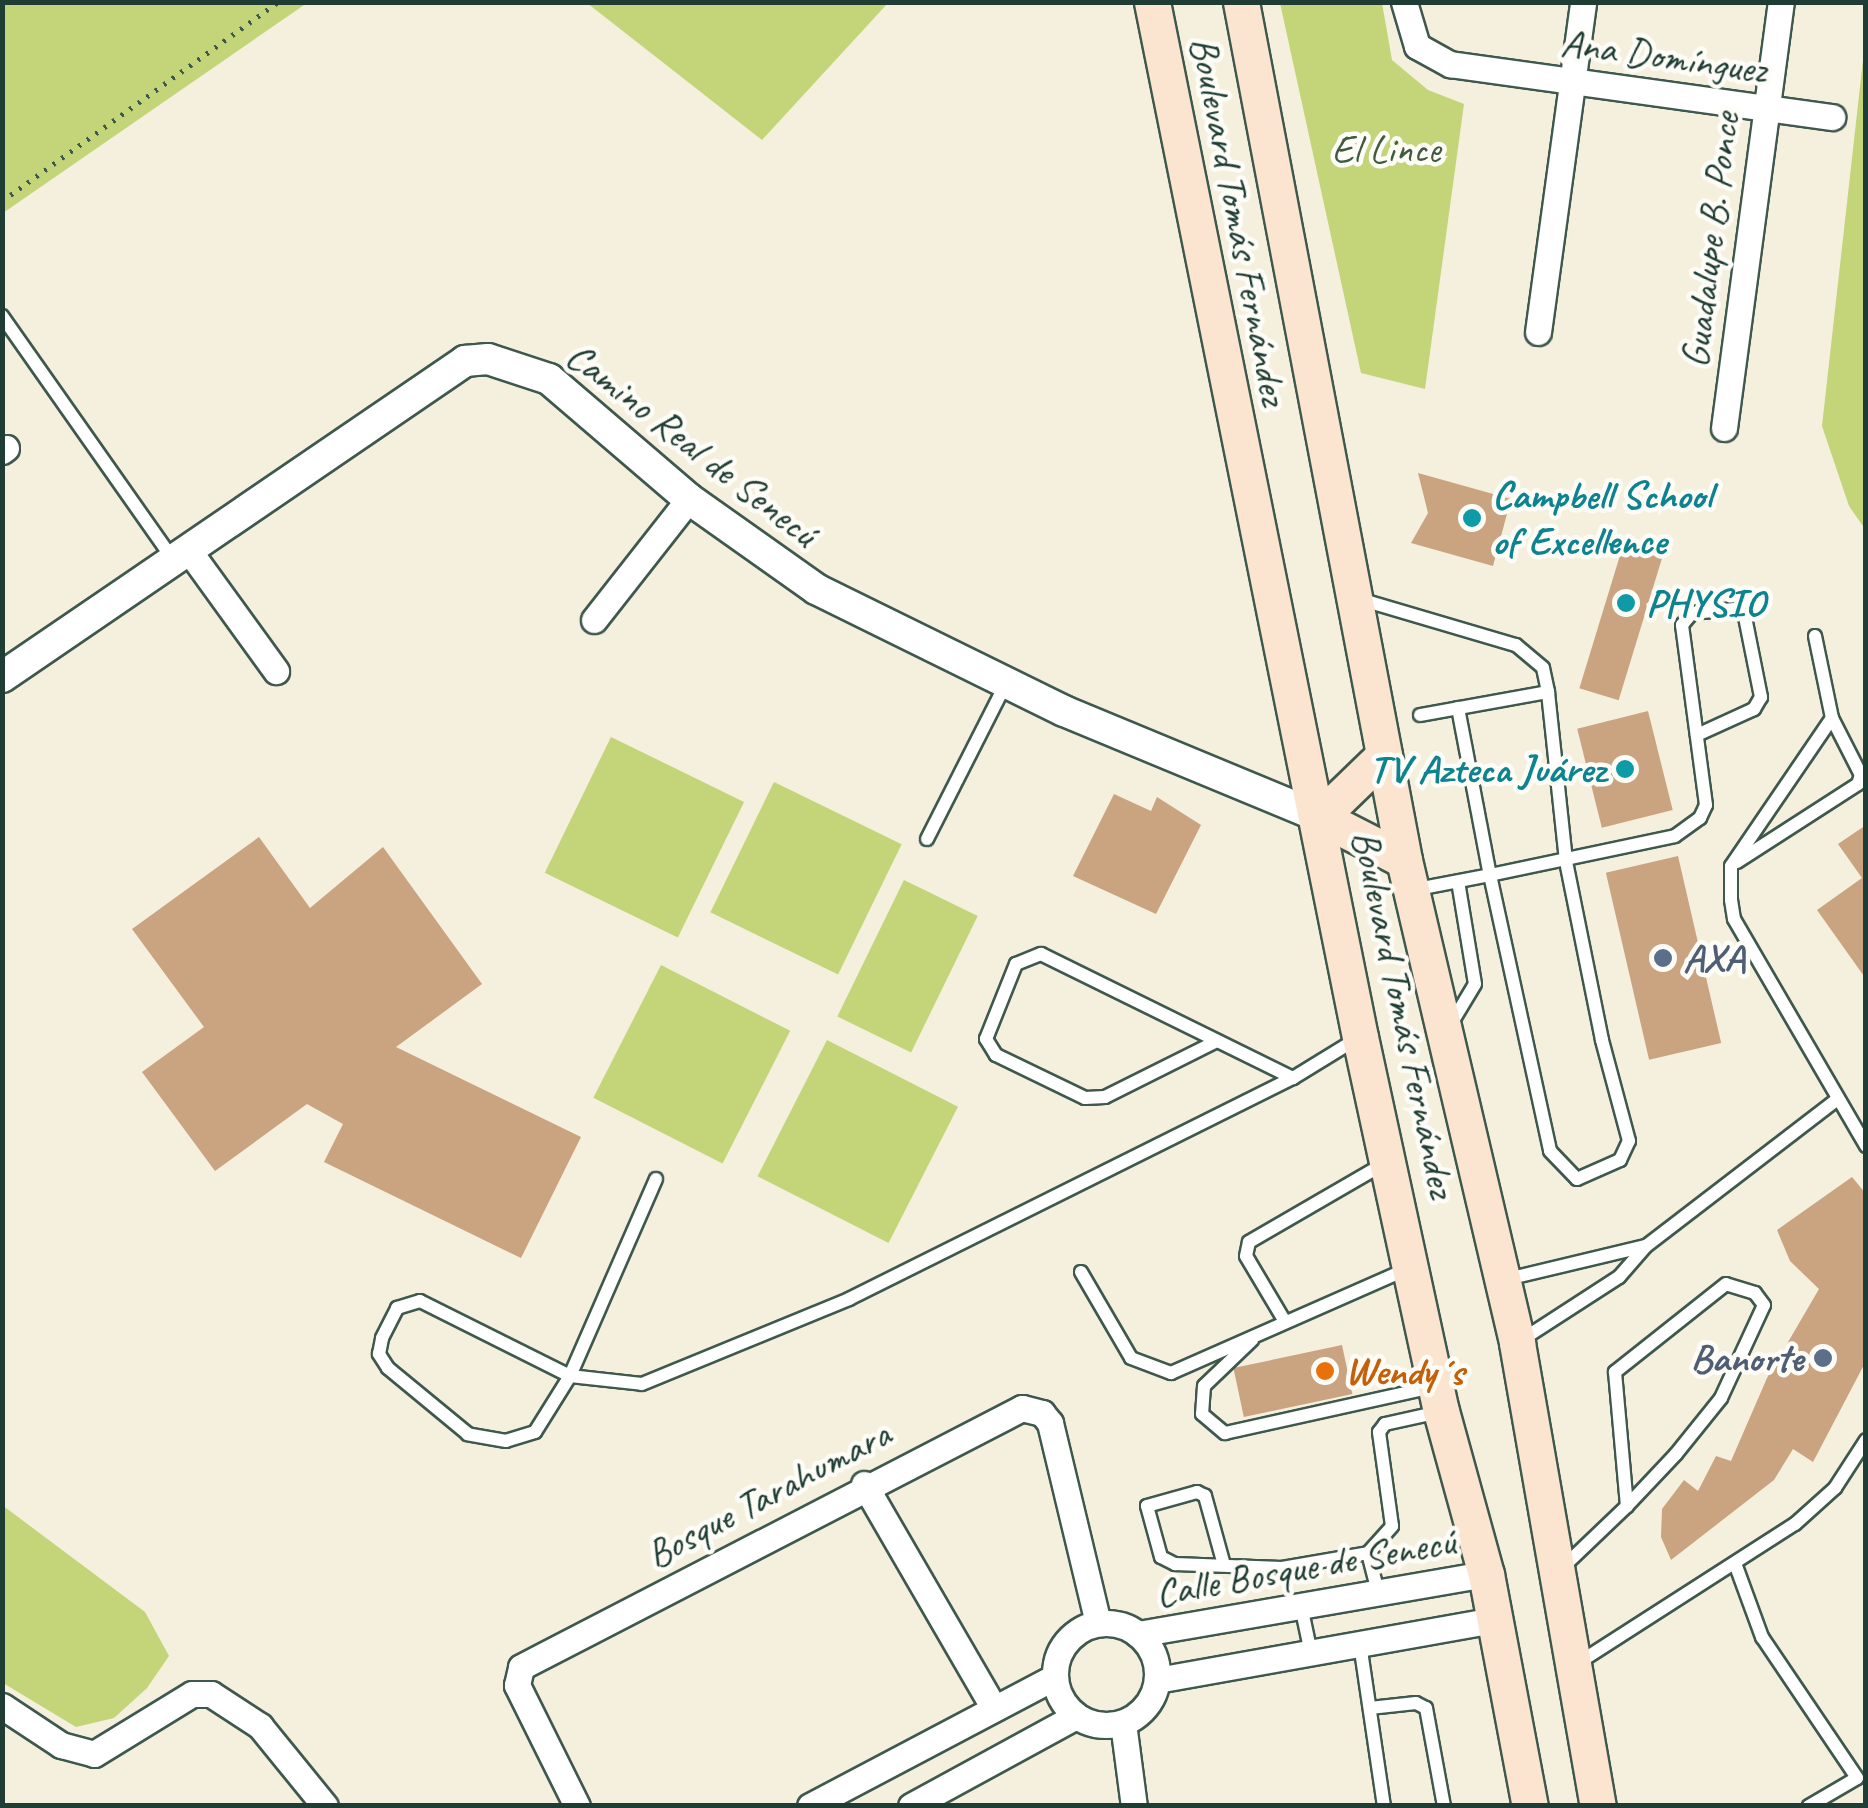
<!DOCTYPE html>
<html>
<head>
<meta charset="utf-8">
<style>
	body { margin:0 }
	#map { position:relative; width:1868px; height:1808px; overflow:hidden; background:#f5efdd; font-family:Caveat,sans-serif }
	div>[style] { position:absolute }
	.green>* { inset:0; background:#c3d578; transform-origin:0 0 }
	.building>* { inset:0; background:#caa380; transform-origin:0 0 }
	.path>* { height:5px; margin-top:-2.5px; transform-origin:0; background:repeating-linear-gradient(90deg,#3f584d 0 2.5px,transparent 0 10.5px) }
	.roads { filter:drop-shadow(2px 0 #3f584d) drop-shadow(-2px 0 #3f584d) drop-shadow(0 2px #3f584d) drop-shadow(0 -2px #3f584d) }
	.service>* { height:12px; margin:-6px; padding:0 6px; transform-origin:6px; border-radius:6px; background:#fff }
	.minor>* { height:25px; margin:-12.5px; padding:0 12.5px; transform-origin:12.5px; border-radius:12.5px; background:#fff }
	.minor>.ring { margin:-12.5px; padding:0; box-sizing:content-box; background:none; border:25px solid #fff; border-radius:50% }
	.tertiary>* { height:30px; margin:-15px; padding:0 15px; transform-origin:15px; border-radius:15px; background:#fff }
	.secondary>* { height:35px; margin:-17.5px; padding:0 17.5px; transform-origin:17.5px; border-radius:17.5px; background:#fce5d0 }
	.dots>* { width:28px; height:28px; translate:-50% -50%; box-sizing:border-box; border:5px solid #fdfcf7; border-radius:50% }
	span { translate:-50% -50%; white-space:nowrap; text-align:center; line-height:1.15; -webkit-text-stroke:9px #fdfcf7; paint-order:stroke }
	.street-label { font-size:40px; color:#1f3d34 }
	.park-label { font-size:40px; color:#405b42 }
	.culture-label { font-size:40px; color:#0d838f; font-weight:700 }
	.left { translate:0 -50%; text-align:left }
	.right { translate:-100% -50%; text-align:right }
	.service-label { font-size:40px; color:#4e5e75; font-weight:700 }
	.food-label { font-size:40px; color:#c56008; font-weight:700 }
	.frame { position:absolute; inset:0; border:5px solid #1f3d34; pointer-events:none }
</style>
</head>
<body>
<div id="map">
	<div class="green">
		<i style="clip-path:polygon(3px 2px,307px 2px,307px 3px,3px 213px)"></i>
		<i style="clip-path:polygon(587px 3px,888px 3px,762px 140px)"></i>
		<i style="clip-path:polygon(1280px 3px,1382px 3px,1392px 60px,1428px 90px,1464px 104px,1425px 389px,1361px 373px)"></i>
		<i style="clip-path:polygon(1865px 42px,1866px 529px,1865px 529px,1849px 506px,1822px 426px)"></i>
		<i style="left:611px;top:737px;width:148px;height:151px;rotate:26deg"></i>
		<i style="left:774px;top:782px;width:142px;height:145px;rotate:26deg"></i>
		<i style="left:904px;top:880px;width:82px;height:152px;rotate:26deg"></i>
		<i style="left:661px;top:965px;width:145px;height:149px;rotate:27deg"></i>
		<i style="left:827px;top:1040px;width:147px;height:153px;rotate:27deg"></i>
		<i style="clip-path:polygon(2px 1505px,145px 1612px,169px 1656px,147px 1688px,114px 1718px,76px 1727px,3px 1683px)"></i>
	</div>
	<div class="building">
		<i style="clip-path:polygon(1418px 473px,1511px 499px,1493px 566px,1411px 543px,1428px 513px)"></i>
		<i style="left:1625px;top:539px;width:41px;height:156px;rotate:17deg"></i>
		<i style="left:1648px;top:711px;width:102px;height:73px;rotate:76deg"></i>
		<i style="clip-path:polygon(1114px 794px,1151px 811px,1157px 797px,1201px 825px,1156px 914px,1073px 876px)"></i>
		<i style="clip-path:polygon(1866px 825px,1866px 979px,1817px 910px,1862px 878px,1838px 844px)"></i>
		<i style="clip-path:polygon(259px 837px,310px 908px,383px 847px,482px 984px,396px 1047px,581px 1137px,521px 1258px,324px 1162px,343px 1124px,307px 1104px,215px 1171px,142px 1072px,204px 1027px,132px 929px)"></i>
		<i style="left:1678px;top:856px;width:192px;height:74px;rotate:77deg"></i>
		<i style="clip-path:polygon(1852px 1177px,1866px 1194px,1866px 1361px,1813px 1462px,1793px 1449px,1774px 1480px,1671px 1560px,1661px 1537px,1662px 1509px,1684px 1480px,1698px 1491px,1716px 1456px,1731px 1461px,1767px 1378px,1819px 1289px,1790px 1261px,1777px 1230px)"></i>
		<i style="left:1342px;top:1345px;width:50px;height:111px;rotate:78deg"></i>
	</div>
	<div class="path">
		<i style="left:2px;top:201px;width:340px;rotate:-35.8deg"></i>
	</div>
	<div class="roads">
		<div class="service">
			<i style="left:2px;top:316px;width:297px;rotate:54.9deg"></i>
			<i style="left:1356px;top:598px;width:167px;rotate:16.4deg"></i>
			<i style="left:1516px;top:645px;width:35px;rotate:40deg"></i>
			<i style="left:1543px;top:668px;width:25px;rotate:78deg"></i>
			<i style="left:1815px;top:636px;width:84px;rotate:78.3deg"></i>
			<i style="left:1832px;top:718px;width:179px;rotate:124.3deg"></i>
			<i style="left:1731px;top:866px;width:34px;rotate:90deg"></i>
			<i style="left:1731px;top:900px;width:19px;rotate:81deg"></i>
			<i style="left:1734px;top:919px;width:263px;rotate:59.8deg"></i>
			<i style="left:1458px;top:708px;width:170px;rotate:79.2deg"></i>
			<i style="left:1490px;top:875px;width:189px;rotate:-11.9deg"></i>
			<i style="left:1675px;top:836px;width:31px;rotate:-36deg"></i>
			<i style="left:1700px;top:818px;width:14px;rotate:-65deg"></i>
			<i style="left:1706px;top:805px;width:182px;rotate:-97.6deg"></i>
			<i style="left:1682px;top:625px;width:16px;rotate:-50deg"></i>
			<i style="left:1692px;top:613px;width:43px;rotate:-5.3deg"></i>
			<i style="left:1735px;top:609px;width:13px;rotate:39deg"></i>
			<i style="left:1745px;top:617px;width:82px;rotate:78.7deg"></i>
			<i style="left:1761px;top:697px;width:14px;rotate:120deg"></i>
			<i style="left:1754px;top:709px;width:63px;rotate:155.5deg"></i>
			<i style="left:927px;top:839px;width:173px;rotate:-63.1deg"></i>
			<i style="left:1737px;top:862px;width:144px;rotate:-32.8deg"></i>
			<i style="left:1858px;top:784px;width:9px;rotate:-72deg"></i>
			<i style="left:1861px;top:775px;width:64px;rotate:-117deg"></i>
			<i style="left:1412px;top:890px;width:79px;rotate:-10.9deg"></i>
			<i style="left:1490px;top:875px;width:282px;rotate:77.7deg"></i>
			<i style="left:1550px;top:1151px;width:39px;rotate:46deg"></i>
			<i style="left:1577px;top:1179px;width:47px;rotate:-23.8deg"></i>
			<i style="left:1620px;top:1160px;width:21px;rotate:-65deg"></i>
			<i style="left:1629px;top:1141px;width:105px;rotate:-105deg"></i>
			<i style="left:1602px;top:1040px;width:183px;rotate:-101.4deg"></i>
			<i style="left:1566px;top:861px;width:170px;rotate:-96.1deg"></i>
			<i style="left:1548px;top:692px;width:130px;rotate:169.8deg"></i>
			<i style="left:1448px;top:1029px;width:52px;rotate:-59deg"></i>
			<i style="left:1475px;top:984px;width:104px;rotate:-99.4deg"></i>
			<i style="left:1217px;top:1041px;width:125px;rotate:153.4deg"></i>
			<i style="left:1105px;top:1097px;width:20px;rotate:177deg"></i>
			<i style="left:1085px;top:1098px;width:99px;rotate:-154.2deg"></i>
			<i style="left:996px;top:1055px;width:19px;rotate:-122deg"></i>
			<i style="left:986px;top:1039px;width:81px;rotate:-68.2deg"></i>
			<i style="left:1016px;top:964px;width:27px;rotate:-22deg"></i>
			<i style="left:1041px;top:954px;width:281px;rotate:26.2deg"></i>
			<i style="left:656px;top:1179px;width:215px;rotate:113.6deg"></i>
			<i style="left:570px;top:1376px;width:66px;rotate:122deg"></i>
			<i style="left:535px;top:1432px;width:30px;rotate:163deg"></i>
			<i style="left:506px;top:1441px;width:39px;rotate:-170deg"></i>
			<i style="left:468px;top:1434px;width:104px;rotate:-140.5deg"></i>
			<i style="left:388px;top:1368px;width:17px;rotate:-123deg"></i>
			<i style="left:379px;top:1354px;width:16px;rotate:-79deg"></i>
			<i style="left:382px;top:1338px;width:34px;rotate:-63deg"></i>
			<i style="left:397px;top:1308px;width:24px;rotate:-17deg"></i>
			<i style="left:420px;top:1301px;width:168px;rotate:26.6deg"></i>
			<i style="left:570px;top:1376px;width:72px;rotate:6.3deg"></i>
			<i style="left:642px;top:1384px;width:224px;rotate:-22.3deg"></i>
			<i style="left:849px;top:1299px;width:496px;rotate:-26.5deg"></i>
			<i style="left:1293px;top:1078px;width:76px;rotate:-31.6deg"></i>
			<i style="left:1081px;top:1272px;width:99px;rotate:59.8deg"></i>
			<i style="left:1131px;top:1358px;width:43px;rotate:20.6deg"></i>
			<i style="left:1171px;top:1373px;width:258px;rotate:-23.8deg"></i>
			<i style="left:1503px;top:1280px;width:147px;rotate:-13.4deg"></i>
			<i style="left:1284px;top:1320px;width:74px;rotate:-120.7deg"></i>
			<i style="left:1246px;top:1256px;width:14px;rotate:-78deg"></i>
			<i style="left:1249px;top:1242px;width:154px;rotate:-30.1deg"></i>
			<i style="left:1252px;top:1340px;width:66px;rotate:136.2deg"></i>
			<i style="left:1204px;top:1386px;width:28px;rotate:94deg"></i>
			<i style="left:1202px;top:1414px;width:30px;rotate:40deg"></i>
			<i style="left:1225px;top:1433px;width:213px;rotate:-12.5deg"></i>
			<i style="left:1520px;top:1341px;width:118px;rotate:-32.9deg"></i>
			<i style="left:1619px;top:1277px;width:41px;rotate:-48.9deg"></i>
			<i style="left:1646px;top:1246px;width:238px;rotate:-37.5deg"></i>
			<i style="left:1368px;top:1553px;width:40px;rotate:75.6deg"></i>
			<i style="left:1224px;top:1565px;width:72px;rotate:-105.4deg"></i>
			<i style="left:1205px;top:1496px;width:9px;rotate:-153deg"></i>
			<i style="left:1197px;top:1492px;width:52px;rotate:164.4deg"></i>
			<i style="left:1147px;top:1506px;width:53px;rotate:74.6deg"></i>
			<i style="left:1161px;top:1557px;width:16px;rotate:27deg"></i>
			<i style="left:1175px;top:1564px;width:107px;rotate:2.1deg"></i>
			<i style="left:1282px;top:1568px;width:87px;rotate:-9.9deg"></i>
			<i style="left:1368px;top:1553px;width:36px;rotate:-48deg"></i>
			<i style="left:1392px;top:1526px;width:95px;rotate:-97.9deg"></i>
			<i style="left:1379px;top:1432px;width:10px;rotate:-53deg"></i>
			<i style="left:1385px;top:1424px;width:55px;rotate:-12.5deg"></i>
			<i style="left:1736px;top:1566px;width:76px;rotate:69.9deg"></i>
			<i style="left:1762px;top:1637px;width:170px;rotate:56deg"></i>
			<i style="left:1857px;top:1778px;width:56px;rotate:149.7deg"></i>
			<i style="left:1560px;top:1570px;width:93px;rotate:-43.7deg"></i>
			<i style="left:1627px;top:1506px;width:71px;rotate:-46.7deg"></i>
			<i style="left:1676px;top:1454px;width:72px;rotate:-51.2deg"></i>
			<i style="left:1721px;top:1398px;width:102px;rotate:-65.2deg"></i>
			<i style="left:1764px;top:1305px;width:15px;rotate:-127deg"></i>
			<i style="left:1755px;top:1293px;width:30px;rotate:-163deg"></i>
			<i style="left:1726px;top:1284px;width:142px;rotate:141.6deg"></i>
			<i style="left:1615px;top:1372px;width:135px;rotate:84.9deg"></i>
			<i style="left:1301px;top:1606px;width:48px;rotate:78deg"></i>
			<i style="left:1360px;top:1644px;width:164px;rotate:81.6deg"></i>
			<i style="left:1575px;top:1665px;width:261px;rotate:-32.7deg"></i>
			<i style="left:1795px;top:1524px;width:54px;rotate:-42deg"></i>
			<i style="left:1835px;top:1488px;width:57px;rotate:-57.1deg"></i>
			<i style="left:1370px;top:1708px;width:46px;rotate:-6.2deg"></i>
			<i style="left:1416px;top:1703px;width:11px;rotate:27deg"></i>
			<i style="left:1426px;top:1708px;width:100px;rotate:79.6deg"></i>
		</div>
		<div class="minor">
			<i style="left:1404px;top:2px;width:46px;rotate:73.5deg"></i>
			<i style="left:1417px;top:46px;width:38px;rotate:29deg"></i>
			<i style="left:1450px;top:64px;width:386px;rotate:7.9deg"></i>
			<i style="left:1538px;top:332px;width:333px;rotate:-82.2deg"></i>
			<i style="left:1724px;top:428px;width:430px;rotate:-82.4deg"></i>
			<i style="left:2px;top:451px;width:5px;rotate:-37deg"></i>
			<i style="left:187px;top:548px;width:152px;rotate:54.1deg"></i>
			<i style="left:594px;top:620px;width:154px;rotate:-51.9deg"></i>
			<i style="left:864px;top:1484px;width:259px;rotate:59.9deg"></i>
			<i class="ring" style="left:1055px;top:1623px;width:77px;height:77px"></i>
			<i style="left:1138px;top:1634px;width:353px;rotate:-9.8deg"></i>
			<i style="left:1157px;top:1680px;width:342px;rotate:-10.1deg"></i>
			<i style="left:2px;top:1706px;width:71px;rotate:33.5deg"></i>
			<i style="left:61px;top:1745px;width:34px;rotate:15deg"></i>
			<i style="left:94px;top:1754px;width:115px;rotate:-31.5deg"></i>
			<i style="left:192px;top:1694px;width:19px"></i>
			<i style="left:211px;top:1694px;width:59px;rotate:33.1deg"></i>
			<i style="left:260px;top:1726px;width:103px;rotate:50.9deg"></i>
			<i style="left:1123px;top:1723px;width:84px;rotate:82.5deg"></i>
			<i style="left:577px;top:1806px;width:135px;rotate:-116.4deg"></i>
			<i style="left:517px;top:1685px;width:18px;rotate:-77deg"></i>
			<i style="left:521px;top:1667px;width:564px;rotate:-27.34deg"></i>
			<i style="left:1022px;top:1408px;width:21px;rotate:14deg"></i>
			<i style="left:1042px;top:1413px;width:13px;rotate:51deg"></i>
			<i style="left:1050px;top:1423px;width:206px;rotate:76.5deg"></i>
			<i style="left:810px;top:1806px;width:277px;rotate:-27.8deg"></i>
			<i style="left:911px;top:1806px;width:188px;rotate:-28.6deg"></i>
		</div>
		<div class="tertiary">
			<i style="left:2px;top:677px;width:561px;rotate:-34.31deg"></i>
			<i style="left:465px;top:361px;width:23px;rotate:-5deg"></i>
			<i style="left:488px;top:359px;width:64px;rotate:18.2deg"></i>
			<i style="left:549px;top:379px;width:184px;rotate:40.6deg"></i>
			<i style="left:689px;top:499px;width:156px;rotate:35.3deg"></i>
			<i style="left:816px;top:589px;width:276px;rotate:26.2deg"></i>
			<i style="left:1064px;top:711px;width:277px;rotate:22.5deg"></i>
		</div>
		<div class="secondary">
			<i style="left:1152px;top:2px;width:1056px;rotate:78.64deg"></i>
			<i style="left:1360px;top:1037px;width:383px;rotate:77.8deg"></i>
			<i style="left:1441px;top:1411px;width:169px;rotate:74.6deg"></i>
			<i style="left:1486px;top:1574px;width:236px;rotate:79.3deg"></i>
			<i style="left:1241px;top:2px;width:873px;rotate:79.24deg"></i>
			<i style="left:1404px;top:860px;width:496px;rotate:76.8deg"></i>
			<i style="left:1517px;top:1343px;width:470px;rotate:80.1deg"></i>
			<i style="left:1384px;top:755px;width:89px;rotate:135.9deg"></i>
			<i style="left:1320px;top:817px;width:94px;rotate:27.1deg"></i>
		</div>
	</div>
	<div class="dots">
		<i style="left:1472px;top:518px;background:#0f9aa8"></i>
		<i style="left:1626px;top:603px;background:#0f9aa8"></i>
		<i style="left:1625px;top:769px;background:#0f9aa8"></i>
		<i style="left:1663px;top:958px;background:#5c6f8a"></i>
		<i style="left:1823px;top:1358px;background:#5c6f8a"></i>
		<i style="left:1325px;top:1371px;background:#e8710a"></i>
	</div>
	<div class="street-label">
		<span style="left:1664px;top:56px;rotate:8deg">Ana Domínguez</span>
		<span style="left:1239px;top:221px;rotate:79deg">Boulevard Tomás Fernández</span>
		<span style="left:1710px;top:240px;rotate:-83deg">Guadalupe B. Ponce</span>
		<span style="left:692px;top:444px;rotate:38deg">Camino Real de Senecú</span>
		<span style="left:1404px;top:1014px;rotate:78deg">Boulevard Tomás Fernández</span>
		<span style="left:768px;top:1494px;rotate:-28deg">Bosque Tarahumara</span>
		<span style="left:1305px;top:1567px;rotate:-10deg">Calle Bosque de Senecú</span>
	</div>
	<div class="park-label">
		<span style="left:1386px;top:149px">El Lince</span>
	</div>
	<div class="culture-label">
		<span class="left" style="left:1492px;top:518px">Campbell School<br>of Excellence</span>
		<span class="left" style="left:1646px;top:603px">PHYSIO</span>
		<span class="right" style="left:1605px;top:769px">TV Azteca Juárez</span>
	</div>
	<div class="service-label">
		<span class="left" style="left:1683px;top:958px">AXA</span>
		<span class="right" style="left:1803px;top:1358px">Banorte</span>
	</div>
	<div class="food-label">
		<span class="left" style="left:1345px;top:1371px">Wendy´s</span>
	</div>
	<div class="frame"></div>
</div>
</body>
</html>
